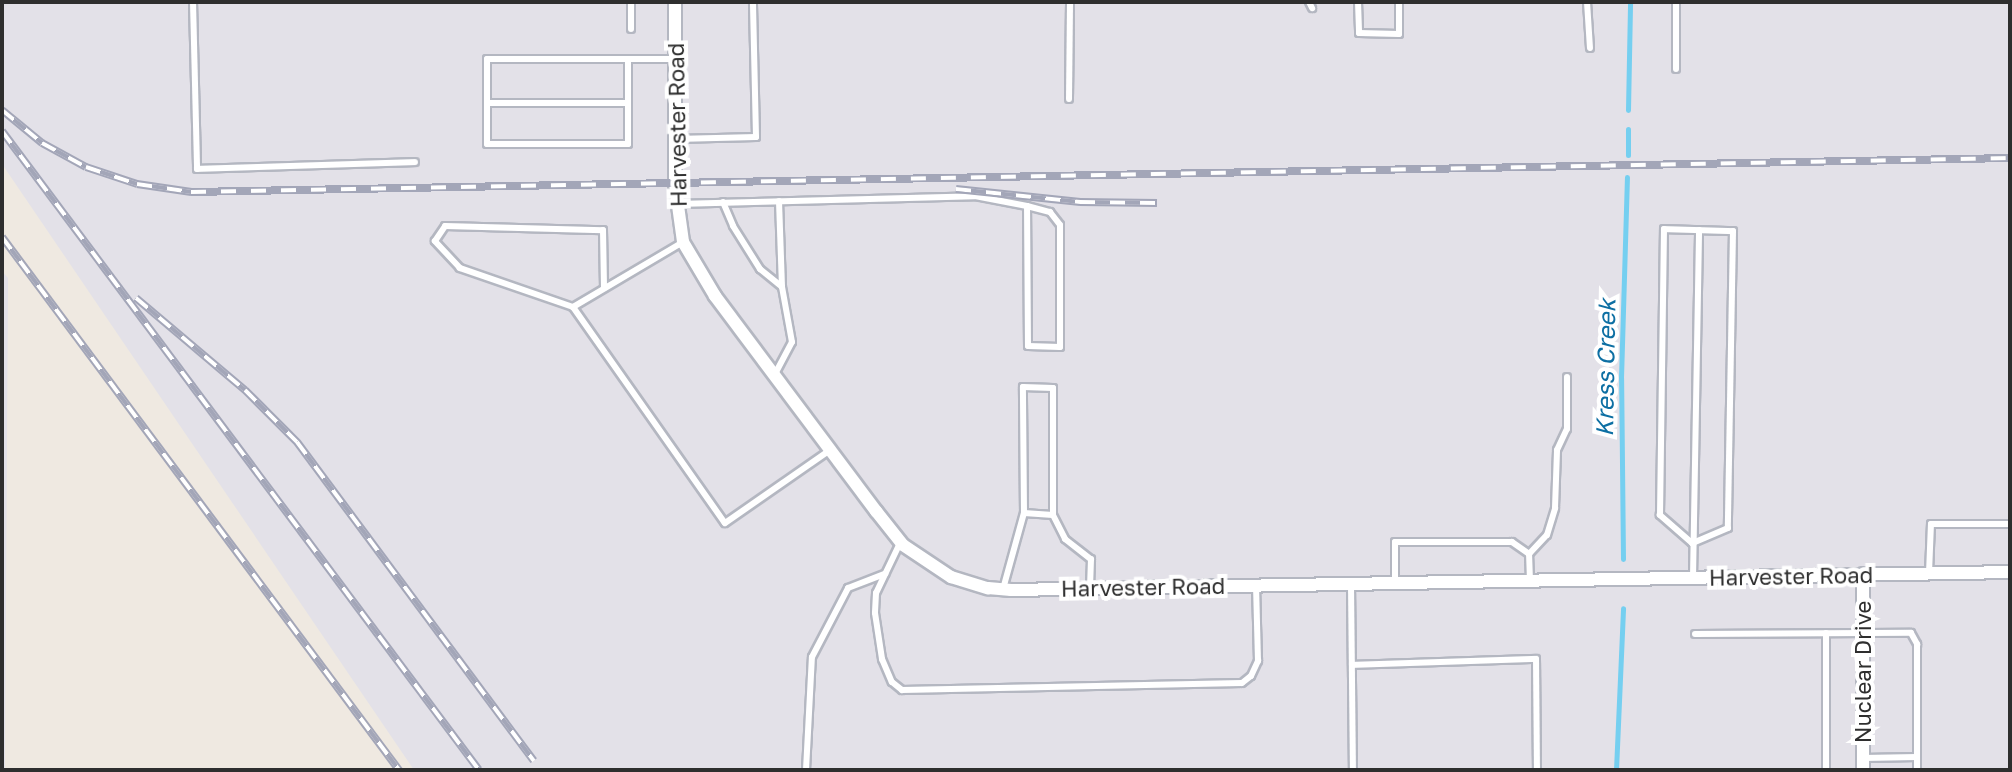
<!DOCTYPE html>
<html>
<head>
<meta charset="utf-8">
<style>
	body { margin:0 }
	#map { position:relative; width:2012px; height:772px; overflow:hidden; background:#efe9e1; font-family:"Golos Text",sans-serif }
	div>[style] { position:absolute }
	.industrial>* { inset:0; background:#e3e1e8 }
	.stream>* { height:5px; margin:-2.5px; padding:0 2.5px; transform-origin:2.5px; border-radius:2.5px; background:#75cff0 }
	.roads { filter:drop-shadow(2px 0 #b4b7c1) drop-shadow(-2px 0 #b4b7c1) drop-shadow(0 2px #b4b7c1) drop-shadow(0 -2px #b4b7c1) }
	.lane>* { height:6px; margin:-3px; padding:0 3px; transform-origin:3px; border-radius:3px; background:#fff }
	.street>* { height:12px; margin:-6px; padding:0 6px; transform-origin:6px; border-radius:6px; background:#fff }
	.rail>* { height:8px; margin-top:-4px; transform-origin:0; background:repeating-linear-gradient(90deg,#fff 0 15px,#a3a6b8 0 30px); box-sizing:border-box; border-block:2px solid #a3a6b8 }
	span { translate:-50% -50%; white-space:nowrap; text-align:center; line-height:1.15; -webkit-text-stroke:8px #fff; paint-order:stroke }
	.street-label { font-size:22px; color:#2e2e2e }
	.water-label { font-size:24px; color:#0d6fa3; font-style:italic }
	.frame { position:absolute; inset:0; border:4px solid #2e2e2e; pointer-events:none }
</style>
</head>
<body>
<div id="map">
	<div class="industrial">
		<i style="clip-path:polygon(2px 2px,2010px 2px,2010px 770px,414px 770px,2px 164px)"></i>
		<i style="clip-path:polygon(2px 271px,8px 278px,5px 770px,2px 770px)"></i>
	</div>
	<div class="stream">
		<i style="left:1628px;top:110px;width:108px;rotate:-88.9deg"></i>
		<i style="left:1628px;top:129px;width:26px;rotate:90deg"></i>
		<i style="left:1623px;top:559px;width:181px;rotate:-90.6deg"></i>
		<i style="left:1621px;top:378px;width:201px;rotate:-88.3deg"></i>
		<i style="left:1616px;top:770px;width:162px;rotate:-87.5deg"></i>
	</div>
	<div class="roads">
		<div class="lane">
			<i style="left:193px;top:2px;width:167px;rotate:88.6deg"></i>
			<i style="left:197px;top:169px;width:218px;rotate:-1.8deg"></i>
			<i style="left:1309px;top:2px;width:7px;rotate:63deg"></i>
			<i style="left:1358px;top:2px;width:31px;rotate:88deg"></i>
			<i style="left:1359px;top:33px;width:40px;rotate:1.4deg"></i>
			<i style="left:1399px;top:34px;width:32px;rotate:-90deg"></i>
			<i style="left:1587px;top:2px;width:46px;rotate:86.3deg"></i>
			<i style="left:631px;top:29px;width:27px;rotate:-90deg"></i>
			<i style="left:628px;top:59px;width:85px;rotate:90deg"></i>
			<i style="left:628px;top:144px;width:141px;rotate:180deg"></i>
			<i style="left:487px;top:144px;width:85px;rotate:-90deg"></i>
			<i style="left:487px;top:59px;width:189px"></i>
			<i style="left:1676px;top:69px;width:67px;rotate:-90deg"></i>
			<i style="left:1069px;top:99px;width:97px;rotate:-89.4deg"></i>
			<i style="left:487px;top:103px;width:141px"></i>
			<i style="left:676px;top:139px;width:80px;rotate:-1.4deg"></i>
			<i style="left:756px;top:137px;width:135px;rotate:-91.3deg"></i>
			<i style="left:723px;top:202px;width:26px;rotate:67deg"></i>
			<i style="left:733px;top:226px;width:51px;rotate:57.9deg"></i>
			<i style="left:760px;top:269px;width:28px;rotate:39deg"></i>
			<i style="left:677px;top:204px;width:298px;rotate:-1.5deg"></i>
			<i style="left:975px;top:196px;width:53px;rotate:10.9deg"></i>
			<i style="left:1027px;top:206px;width:24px;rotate:15deg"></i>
			<i style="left:1050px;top:212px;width:16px;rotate:52deg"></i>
			<i style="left:1060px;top:225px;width:122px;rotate:90deg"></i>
			<i style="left:1060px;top:347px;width:32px;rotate:-178deg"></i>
			<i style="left:1028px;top:346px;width:140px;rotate:-90.4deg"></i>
			<i style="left:1664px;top:229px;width:69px;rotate:1.7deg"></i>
			<i style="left:1733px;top:231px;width:297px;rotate:91deg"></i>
			<i style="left:1728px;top:528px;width:39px;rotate:157deg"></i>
			<i style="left:1692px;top:543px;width:43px;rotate:-138.8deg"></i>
			<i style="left:1660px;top:515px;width:286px;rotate:-89.2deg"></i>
			<i style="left:683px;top:242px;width:128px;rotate:149.4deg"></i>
			<i style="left:573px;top:307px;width:264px;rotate:54.9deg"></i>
			<i style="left:725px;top:523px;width:128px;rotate:-34.8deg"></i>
			<i style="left:573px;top:307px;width:120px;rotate:-161deg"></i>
			<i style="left:460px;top:268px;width:37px;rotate:-133deg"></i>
			<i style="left:435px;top:241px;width:18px;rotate:-56deg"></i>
			<i style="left:445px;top:226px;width:158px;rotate:1.5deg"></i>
			<i style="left:603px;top:230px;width:58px;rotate:89deg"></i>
			<i style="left:775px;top:374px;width:36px;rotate:-62deg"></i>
			<i style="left:792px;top:342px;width:56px;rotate:-100.3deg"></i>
			<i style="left:782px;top:287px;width:86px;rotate:-92deg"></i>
			<i style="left:1024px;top:513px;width:29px;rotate:4deg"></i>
			<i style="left:900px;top:543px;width:55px;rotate:115.6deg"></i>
			<i style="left:876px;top:593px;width:20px;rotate:93deg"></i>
			<i style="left:875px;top:613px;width:47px;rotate:81.3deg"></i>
			<i style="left:882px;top:659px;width:25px;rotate:67deg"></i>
			<i style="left:892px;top:682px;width:13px;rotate:39deg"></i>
			<i style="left:902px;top:690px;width:340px;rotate:-1.2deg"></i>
			<i style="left:1242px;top:683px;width:11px;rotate:-38deg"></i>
			<i style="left:1251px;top:676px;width:17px;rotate:-65deg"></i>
			<i style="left:1258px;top:661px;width:76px;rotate:-91.5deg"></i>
			<i style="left:1929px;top:573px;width:49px;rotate:-87.7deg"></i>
			<i style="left:1931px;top:524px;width:79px"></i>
			<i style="left:1693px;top:578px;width:348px;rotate:-89deg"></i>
			<i style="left:1530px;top:581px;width:27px;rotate:-92deg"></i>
			<i style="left:1529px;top:554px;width:26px;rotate:-47deg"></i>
			<i style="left:1547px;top:535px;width:28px;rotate:-73deg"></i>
			<i style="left:1555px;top:508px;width:58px;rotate:-88deg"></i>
			<i style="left:1557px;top:450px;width:23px;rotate:-65deg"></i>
			<i style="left:1567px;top:429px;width:52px;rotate:-90deg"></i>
			<i style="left:1395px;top:582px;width:40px;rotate:-90deg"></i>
			<i style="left:1395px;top:542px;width:117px"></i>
			<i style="left:1512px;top:542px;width:21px;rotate:35deg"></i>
			<i style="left:1351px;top:584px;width:186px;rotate:89.4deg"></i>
			<i style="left:1003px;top:589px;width:79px;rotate:-74.6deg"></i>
			<i style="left:1024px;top:513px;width:126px;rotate:-90.5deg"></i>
			<i style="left:1023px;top:387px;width:30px;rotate:2deg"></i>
			<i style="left:1053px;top:388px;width:127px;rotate:90deg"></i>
			<i style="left:1053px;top:515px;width:27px;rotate:63deg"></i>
			<i style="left:1065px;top:539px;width:33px;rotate:38deg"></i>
			<i style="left:1091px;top:559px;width:29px;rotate:92deg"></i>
			<i style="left:1695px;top:634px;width:216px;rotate:-0.3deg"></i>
			<i style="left:1911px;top:633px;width:13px;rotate:61deg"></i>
			<i style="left:1917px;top:644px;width:126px;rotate:90deg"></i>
			<i style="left:1352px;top:665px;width:184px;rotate:-1.9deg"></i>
			<i style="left:1536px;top:659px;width:111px;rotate:89.5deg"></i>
			<i style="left:1863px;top:758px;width:54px;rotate:-1.1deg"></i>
			<i style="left:806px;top:770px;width:113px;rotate:-87deg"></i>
			<i style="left:812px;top:657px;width:78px;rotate:-62.4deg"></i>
			<i style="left:848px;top:588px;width:40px;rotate:-21deg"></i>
			<i style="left:1826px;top:770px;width:137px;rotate:-90deg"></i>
		</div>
		<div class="street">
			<i style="left:675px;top:2px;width:182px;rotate:90deg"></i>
			<i style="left:675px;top:184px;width:59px;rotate:82.1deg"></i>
			<i style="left:683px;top:242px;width:63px;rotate:59.3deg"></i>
			<i style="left:715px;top:296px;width:269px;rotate:53.2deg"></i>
			<i style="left:876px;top:511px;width:43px;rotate:51.5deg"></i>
			<i style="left:903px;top:545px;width:58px;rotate:33.7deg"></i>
			<i style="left:951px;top:577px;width:39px;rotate:17deg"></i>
			<i style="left:988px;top:588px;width:23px;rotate:5deg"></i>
			<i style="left:1011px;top:590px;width:999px;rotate:-1.03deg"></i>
			<i style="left:1863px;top:770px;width:196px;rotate:-90deg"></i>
		</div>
	</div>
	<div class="rail">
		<i style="left:2px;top:110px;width:52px;rotate:39.5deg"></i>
		<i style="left:42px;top:143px;width:50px;rotate:28.6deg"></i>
		<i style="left:86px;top:167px;width:54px;rotate:18.4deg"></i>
		<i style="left:137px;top:184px;width:55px;rotate:8.4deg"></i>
		<i style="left:191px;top:192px;width:1819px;rotate:-1.07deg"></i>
		<i style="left:2px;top:131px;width:797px;rotate:53.26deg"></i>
		<i style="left:956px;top:189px;width:125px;rotate:6deg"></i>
		<i style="left:1080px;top:202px;width:77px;rotate:0.7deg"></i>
		<i style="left:2px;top:237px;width:665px;rotate:53.32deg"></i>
		<i style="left:136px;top:298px;width:143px;rotate:40.2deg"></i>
		<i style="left:245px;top:390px;width:74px;rotate:45deg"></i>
		<i style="left:297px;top:442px;width:397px;rotate:53.4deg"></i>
	</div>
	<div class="street-label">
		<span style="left:677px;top:125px;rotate:-91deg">Harvester Road</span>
		<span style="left:1791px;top:576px;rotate:-1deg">Harvester Road</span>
		<span style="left:1143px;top:587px;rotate:-1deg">Harvester Road</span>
		<span style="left:1863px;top:672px;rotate:-90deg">Nuclear Drive</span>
	</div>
	<div class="water-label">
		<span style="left:1605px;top:368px;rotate:-89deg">Kress Creek</span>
	</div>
	<div class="frame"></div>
</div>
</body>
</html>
